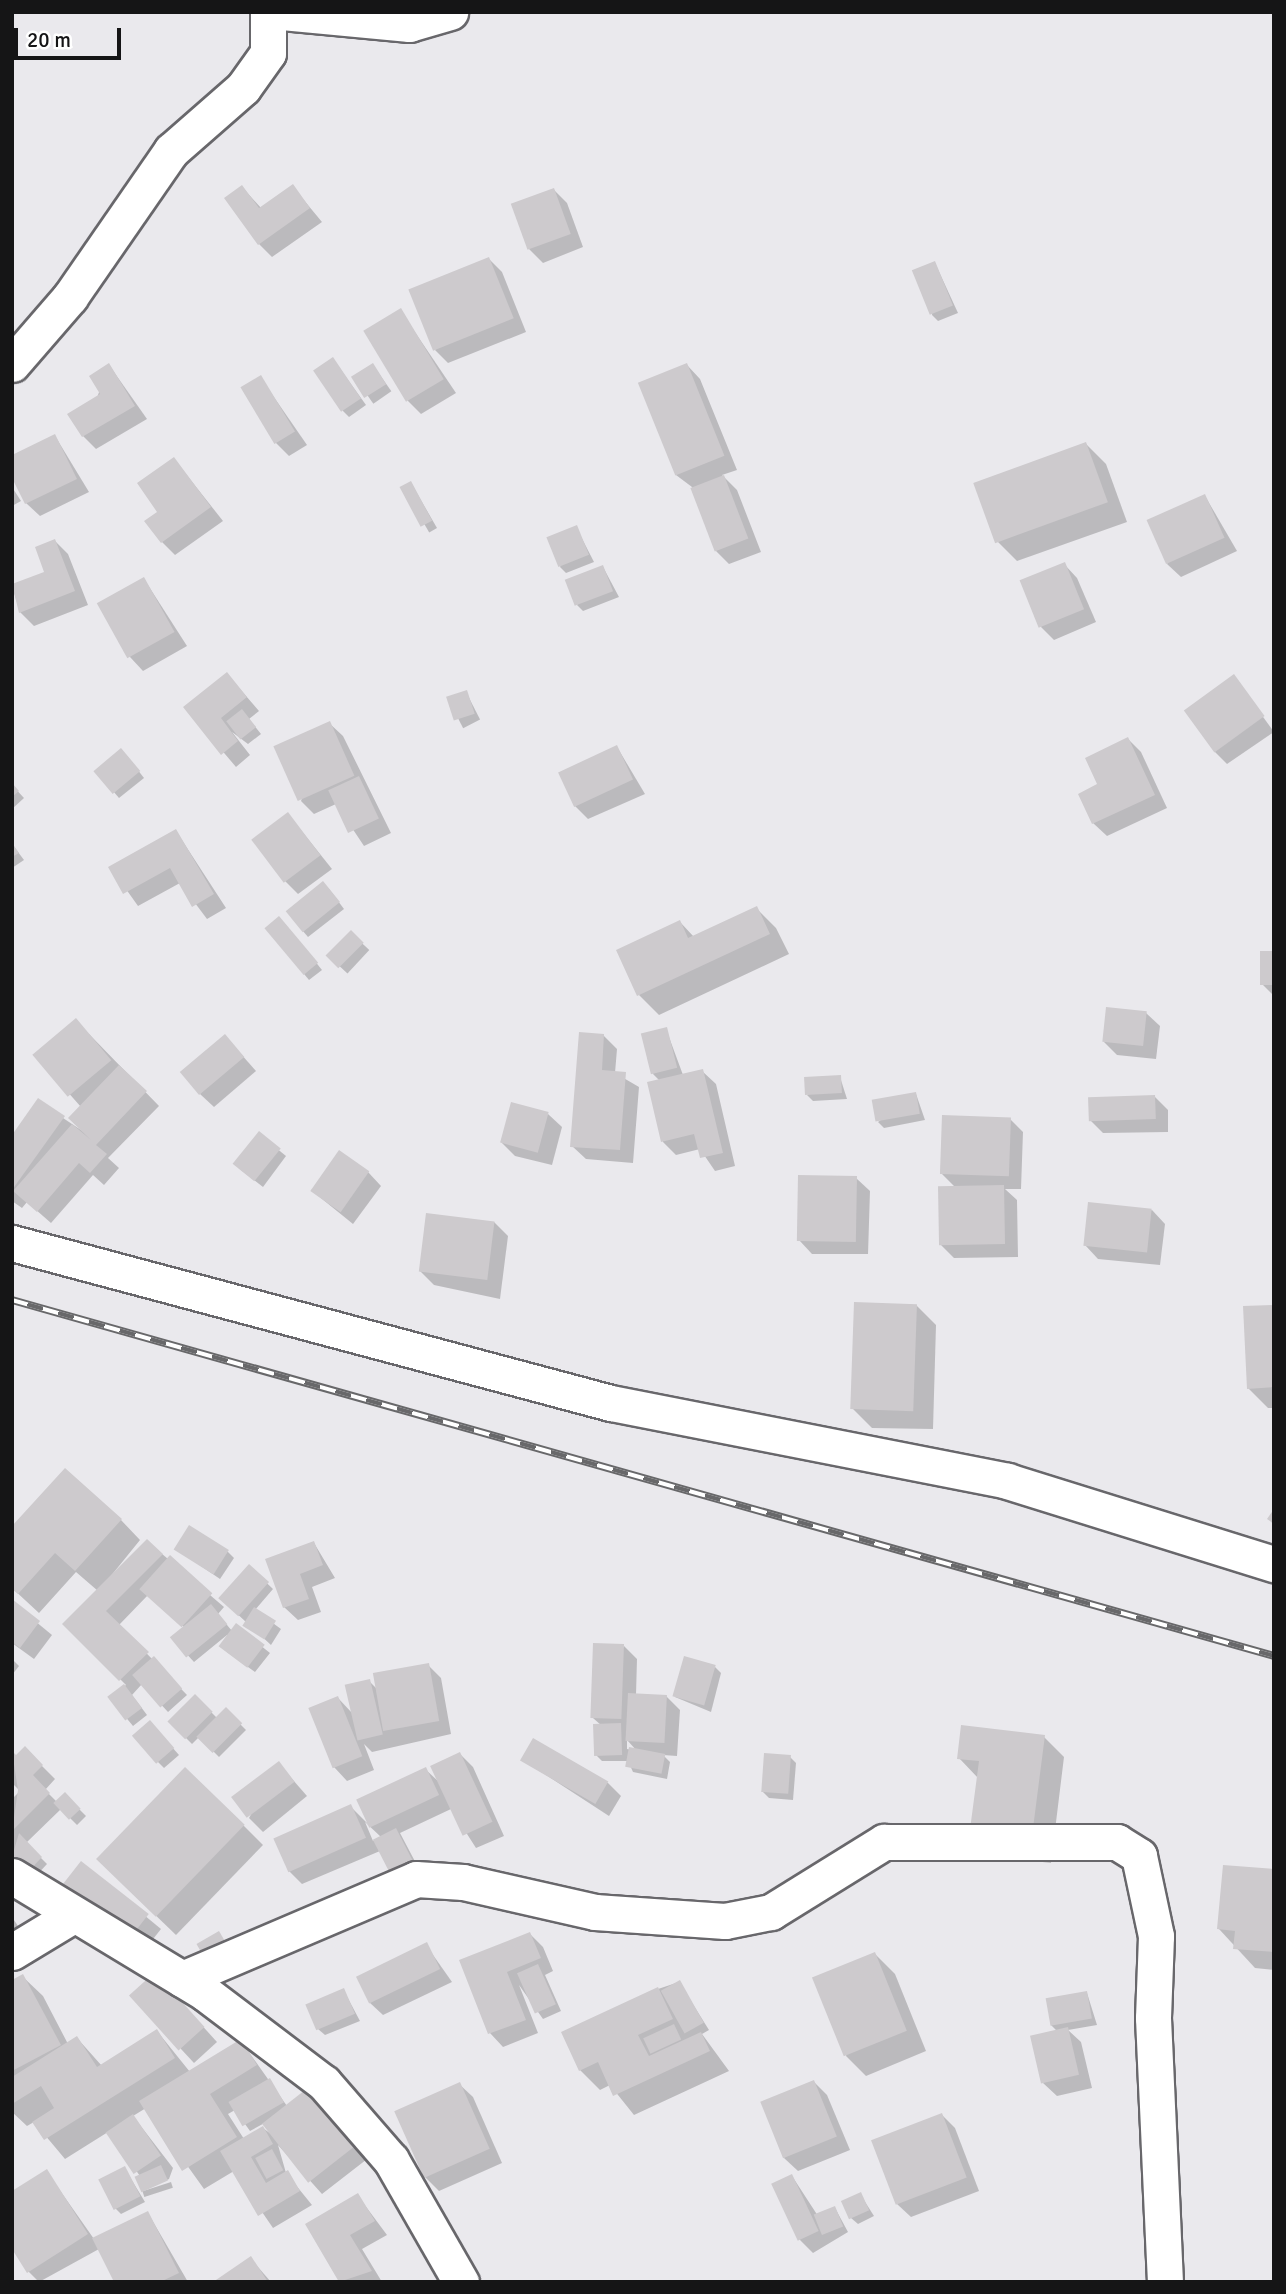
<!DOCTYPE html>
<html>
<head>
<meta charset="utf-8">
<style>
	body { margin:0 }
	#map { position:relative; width:1286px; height:2294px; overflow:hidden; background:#eae9ed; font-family:Signika,sans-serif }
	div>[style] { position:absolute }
	.shadow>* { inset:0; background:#0003; transform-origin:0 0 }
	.building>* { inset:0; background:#cdcacd; transform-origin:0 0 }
	.roads { filter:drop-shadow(2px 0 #68676b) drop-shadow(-2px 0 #68676b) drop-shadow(0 2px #68676b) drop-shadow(0 -2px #68676b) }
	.minor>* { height:35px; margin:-17.5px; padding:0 17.5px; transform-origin:17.5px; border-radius:17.5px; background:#fff }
	.rail>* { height:8px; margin-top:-4px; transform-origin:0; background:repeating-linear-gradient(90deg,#fff 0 16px,#68686a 0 32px); box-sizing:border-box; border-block:2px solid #68686a }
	span { translate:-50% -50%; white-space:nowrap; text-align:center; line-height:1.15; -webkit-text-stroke:6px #fff; paint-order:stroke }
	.frame { position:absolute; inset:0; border:14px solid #151516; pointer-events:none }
	.scale { position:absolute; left:14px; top:28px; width:107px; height:32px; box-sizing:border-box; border:4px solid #151516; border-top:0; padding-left:9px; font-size:21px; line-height:24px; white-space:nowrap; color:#151516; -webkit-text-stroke:5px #fff; paint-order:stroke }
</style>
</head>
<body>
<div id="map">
	<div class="shadow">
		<i style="clip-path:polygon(242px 187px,262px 209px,293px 187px,322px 222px,272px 257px,259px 244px)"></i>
		<i style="clip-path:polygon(554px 190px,567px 203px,583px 247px,543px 263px,529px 249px)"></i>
		<i style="clip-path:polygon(489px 259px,502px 272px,526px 332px,448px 363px,435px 350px)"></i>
		<i style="clip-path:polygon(935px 263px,958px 313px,938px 321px,932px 315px)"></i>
		<i style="clip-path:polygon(400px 310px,456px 393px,421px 414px,408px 401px)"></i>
		<i style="clip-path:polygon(333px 359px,366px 405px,349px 417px,343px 411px)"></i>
		<i style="clip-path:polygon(109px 365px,147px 419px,96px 449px,83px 436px)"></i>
		<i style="left:373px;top:365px;width:32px;height:22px;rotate:55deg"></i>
		<i style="clip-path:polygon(687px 365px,700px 379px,737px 470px,722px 475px,737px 490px,761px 552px,729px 564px,716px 551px,692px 487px,676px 475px)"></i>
		<i style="clip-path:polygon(260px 377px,307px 445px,289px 456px,276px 443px)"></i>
		<i style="clip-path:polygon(55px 436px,89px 492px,40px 516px,26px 503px)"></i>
		<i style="clip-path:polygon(1086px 444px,1106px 464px,1127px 522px,1017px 561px,997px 541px)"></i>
		<i style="clip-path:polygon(174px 459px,223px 521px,175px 555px,162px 542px,160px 513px)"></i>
		<i style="left:411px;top:483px;width:52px;height:9px;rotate:60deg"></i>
		<i style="clip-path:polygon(12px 487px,21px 501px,12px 506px)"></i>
		<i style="clip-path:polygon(1205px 496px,1237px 551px,1181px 577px,1167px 564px)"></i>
		<i style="clip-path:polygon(576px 527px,594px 562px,566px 573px,560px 567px)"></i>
		<i style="clip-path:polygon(55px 541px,68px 554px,88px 605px,34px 626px,20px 612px,12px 586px,46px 573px)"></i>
		<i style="clip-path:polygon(1064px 564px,1077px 578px,1096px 622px,1054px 640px,1041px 627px)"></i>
		<i style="clip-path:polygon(603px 567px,619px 597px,583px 611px,577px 605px)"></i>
		<i style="clip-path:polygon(144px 579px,187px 646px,143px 671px,130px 657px)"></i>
		<i style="clip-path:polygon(227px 674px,259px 711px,249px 719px,261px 734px,248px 744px,232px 732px,250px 755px,236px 767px,186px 708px)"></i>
		<i style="clip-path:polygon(1234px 677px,1274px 732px,1227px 764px,1214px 751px)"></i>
		<i style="left:466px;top:692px;width:31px;height:19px;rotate:63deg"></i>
		<i style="clip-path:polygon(329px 723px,343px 736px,391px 833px,364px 846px,336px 804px,314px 814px,301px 801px)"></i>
		<i style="clip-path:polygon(1128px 739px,1141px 752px,1167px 808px,1107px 836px,1093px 823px,1100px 785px)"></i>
		<i style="clip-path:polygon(617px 747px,645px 794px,588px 819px,575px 806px)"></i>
		<i style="clip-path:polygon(127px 756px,144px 778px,119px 798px,96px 771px)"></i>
		<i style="clip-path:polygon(12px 785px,24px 798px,12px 809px)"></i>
		<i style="clip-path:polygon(288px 814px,332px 869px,298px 894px,285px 881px)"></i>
		<i style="clip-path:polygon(176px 831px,226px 908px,207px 919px,180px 883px,138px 906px,111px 868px)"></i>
		<i style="clip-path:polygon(12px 844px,24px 860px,12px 868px)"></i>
		<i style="clip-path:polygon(329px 889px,344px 909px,308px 937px,302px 930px)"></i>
		<i style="clip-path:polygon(756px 908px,776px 928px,789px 954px,659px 1015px,639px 995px,680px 922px,694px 937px)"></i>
		<i style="clip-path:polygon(285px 924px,322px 970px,309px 980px,266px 928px)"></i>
		<i style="left:351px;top:933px;width:25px;height:32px;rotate:43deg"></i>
		<i style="clip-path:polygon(1274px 953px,1274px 996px,1262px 984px)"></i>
		<i style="clip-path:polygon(1146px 1013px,1160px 1026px,1156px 1059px,1117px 1055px,1104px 1042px)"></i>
		<i style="clip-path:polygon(666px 1029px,683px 1075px,702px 1071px,716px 1084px,735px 1166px,715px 1171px,700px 1149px,676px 1155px,663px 1142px,649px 1083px,660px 1081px,653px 1074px)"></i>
		<i style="clip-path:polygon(89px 1034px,159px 1106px,108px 1158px,119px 1168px,104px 1185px,93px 1175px,51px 1223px,27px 1202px,22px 1208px,12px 1201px,12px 1138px,63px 1118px,87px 1134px,81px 1107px,35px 1055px)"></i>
		<i style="clip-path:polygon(603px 1035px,617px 1049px,615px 1073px,639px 1087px,633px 1163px,586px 1159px,572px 1146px)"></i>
		<i style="clip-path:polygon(225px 1036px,256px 1071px,214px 1107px,200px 1094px)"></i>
		<i style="clip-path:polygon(840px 1077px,847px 1099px,813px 1101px,807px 1095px)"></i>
		<i style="clip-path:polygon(916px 1094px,925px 1120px,884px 1128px,878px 1122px)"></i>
		<i style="clip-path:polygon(1155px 1097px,1168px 1110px,1168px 1132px,1103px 1133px,1090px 1120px)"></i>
		<i style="clip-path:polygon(548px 1114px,562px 1127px,552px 1165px,515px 1156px,502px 1143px)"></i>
		<i style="clip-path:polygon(1010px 1119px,1023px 1132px,1021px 1189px,1005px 1189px,1017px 1200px,1018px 1257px,954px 1258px,941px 1245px,956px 1188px,942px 1174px)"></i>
		<i style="clip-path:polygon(259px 1134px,286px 1156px,263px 1187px,241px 1170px)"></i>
		<i style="clip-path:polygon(368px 1172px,381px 1186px,353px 1224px,311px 1190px)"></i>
		<i style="clip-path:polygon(856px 1178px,870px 1191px,868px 1254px,812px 1254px,799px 1240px)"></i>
		<i style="clip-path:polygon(1152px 1210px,1165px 1224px,1160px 1265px,1098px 1259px,1085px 1245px)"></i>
		<i style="clip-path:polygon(494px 1222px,508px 1236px,500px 1299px,434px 1285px,420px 1271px)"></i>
		<i style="clip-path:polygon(916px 1305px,936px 1325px,933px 1429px,872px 1428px,852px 1408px)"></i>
		<i style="clip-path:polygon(1274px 1307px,1274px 1408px,1268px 1408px,1248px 1388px)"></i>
		<i style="clip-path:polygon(121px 1520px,140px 1540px,102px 1587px,147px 1541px,224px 1607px,218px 1614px,232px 1631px,236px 1626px,270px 1653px,255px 1672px,227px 1652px,227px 1635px,194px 1662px,172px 1638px,185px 1628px,148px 1595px,119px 1625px,187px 1695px,168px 1712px,142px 1684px,132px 1695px,147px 1715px,133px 1726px,109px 1697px,126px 1685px,65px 1624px,98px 1591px,76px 1572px,39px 1613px,12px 1588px,12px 1528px)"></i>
		<i style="clip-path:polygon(314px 1543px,335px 1578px,312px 1587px,321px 1612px,298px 1620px,284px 1607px)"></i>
		<i style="clip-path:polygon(176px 1549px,228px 1552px,234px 1558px,220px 1579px)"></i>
		<i style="clip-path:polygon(249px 1566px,273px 1589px,255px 1610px,281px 1629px,271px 1645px,220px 1598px)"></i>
		<i style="clip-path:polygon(12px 1602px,52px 1635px,34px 1659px,12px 1643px)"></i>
		<i style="clip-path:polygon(evenodd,624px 1646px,637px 1659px,636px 1695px,666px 1696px,680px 1710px,677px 1756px,663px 1755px,670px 1762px,667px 1779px,633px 1772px,628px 1761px,602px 1761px,596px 1755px,602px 1726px,593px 1718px,624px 1646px,627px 1740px,637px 1751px,627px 1749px,627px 1740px)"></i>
		<i style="clip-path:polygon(12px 1659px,19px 1666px,12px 1675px)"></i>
		<i style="clip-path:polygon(428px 1665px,441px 1678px,451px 1734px,372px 1752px,364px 1744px,374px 1770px,347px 1781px,334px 1767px,311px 1709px,338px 1698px,353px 1714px,369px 1681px,377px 1689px)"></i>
		<i style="clip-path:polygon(715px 1667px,721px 1673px,711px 1712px,675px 1697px)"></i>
		<i style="clip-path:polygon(195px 1696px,217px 1718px,226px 1710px,246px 1730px,219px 1757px,199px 1737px,192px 1744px,169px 1721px)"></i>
		<i style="clip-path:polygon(156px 1729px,179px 1755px,164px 1768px,158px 1762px)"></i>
		<i style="clip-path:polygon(1044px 1737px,1064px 1757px,1051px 1863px,991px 1856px,978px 1778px,959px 1758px)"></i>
		<i style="clip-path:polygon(25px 1749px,55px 1779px,45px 1790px,58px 1803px,65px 1795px,86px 1816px,77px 1825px,61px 1809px,26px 1843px,47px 1864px,35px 1877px,12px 1858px,12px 1799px,20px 1791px,12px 1783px,12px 1754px,16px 1758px)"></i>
		<i style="clip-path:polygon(evenodd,460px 1754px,473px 1767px,504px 1836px,476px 1848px,451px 1809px,400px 1833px,419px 1869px,380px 1851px,302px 1884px,289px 1871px,350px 1806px,369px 1825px,425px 1769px,439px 1782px,460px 1754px,365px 1822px,381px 1837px,373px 1841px,365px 1822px)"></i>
		<i style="clip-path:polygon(790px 1757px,796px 1763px,793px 1800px,769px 1798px,763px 1792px)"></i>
		<i style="clip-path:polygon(523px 1760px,608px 1783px,621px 1796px,609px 1816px)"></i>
		<i style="clip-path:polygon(279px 1764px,307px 1796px,263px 1832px,249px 1818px)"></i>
		<i style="clip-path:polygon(243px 1825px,263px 1845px,176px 1935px,119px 1880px)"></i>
		<i style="clip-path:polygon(81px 1863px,161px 1929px,142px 1953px)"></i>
		<i style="clip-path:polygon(1274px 1871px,1274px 1970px,1255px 1968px,1219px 1929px)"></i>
		<i style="clip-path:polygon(12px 1917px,34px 1950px,12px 1962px)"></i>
		<i style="clip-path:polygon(530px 1934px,543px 1947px,553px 1971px,545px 1975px,561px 2011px,543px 2019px,519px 1985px,538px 2033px,503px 2047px,490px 2033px,461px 1961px)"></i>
		<i style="clip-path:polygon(426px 1945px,452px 1982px,383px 2015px,369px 2002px)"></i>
		<i style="clip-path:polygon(875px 1954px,895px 1974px,926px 2051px,866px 2076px,846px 2056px)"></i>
		<i style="clip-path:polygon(evenodd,23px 1977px,43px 1996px,68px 2044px,77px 2038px,102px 2066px,157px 2031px,190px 2072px,241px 2041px,287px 2106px,314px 2085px,371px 2156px,322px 2194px,278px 2145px,286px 2173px,312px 2205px,273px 2228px,234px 2171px,204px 2189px,146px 2108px,133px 2116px,173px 2168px,169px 2179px,142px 2191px,140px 2176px,108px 2132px,65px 2159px,34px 2122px,27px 2126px,12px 2112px,12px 1982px,23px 1977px,235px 2110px,250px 2131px,270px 2120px,275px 2137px,263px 2128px,244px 2139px,228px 2114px,235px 2110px)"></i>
		<i style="clip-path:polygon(679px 1982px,709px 2030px,702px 2034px,729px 2071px,634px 2115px,610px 2085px,600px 2090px,580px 2070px,658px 1989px)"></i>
		<i style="clip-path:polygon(168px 1988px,217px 2042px,194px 2063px,181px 2049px)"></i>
		<i style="clip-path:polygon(344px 1991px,360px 2021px,325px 2035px,318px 2029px)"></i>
		<i style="clip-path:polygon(1087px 1993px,1097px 2025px,1068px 2030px,1081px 2042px,1092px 2088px,1057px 2096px,1043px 2083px,1057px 2031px,1051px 2025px)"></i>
		<i style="clip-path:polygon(814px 2082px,827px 2095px,850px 2150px,798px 2171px,784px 2158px)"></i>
		<i style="clip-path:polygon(459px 2084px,473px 2097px,502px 2163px,439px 2191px,425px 2177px)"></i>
		<i style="clip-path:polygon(942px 2115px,955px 2128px,979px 2191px,911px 2217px,897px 2204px)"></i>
		<i style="clip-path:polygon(125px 2169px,145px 2202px,121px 2214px,115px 2208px)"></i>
		<i style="clip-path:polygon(47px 2172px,94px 2239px,148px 2213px,188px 2282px,116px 2282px,99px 2249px,39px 2282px,28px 2271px)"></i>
		<i style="clip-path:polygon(792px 2176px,818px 2216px,835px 2208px,848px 2232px,813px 2253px,800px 2240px)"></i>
		<i style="left:171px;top:2182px;width:6px;height:30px;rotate:72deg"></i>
		<i style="clip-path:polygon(860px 2194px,874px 2216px,858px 2224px,851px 2218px)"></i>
		<i style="clip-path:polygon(358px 2196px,387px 2235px,362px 2249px,382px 2282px,341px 2282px,308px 2225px)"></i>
		<i style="clip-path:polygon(251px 2259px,271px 2282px,216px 2282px)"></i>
	</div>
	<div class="building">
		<i style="clip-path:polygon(293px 184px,310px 208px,258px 245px,224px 198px,242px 185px,259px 208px)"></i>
		<i style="left:554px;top:188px;width:49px;height:46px;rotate:70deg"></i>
		<i style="left:489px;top:257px;width:66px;height:87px;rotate:68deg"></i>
		<i style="left:935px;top:261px;width:48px;height:25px;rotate:68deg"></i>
		<i style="left:401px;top:308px;width:83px;height:44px;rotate:59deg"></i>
		<i style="left:333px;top:357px;width:50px;height:24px;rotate:56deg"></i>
		<i style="clip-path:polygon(109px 363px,135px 406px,82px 437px,67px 414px,100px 394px,89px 376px)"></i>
		<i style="left:373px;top:363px;width:25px;height:26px;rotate:58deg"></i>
		<i style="left:687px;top:363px;width:100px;height:53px;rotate:68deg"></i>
		<i style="left:261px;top:375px;width:66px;height:24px;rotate:59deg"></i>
		<i style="clip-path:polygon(55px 434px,77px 479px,25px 504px,12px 478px,12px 455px)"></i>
		<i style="left:1086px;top:442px;width:64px;height:120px;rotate:70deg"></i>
		<i style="clip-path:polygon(174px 457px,211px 507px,161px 543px,144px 521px,157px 512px,137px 483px)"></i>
		<i style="left:724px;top:475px;width:68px;height:36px;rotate:69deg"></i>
		<i style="left:411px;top:481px;width:45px;height:13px;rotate:62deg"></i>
		<i style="left:1205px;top:494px;width:48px;height:64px;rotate:66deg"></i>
		<i style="left:577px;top:525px;width:32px;height:33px;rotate:68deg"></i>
		<i style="clip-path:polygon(55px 539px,75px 591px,19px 613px,12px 584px,44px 572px,35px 547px)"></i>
		<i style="left:1065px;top:562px;width:51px;height:49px;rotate:68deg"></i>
		<i style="left:603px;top:565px;width:28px;height:41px;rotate:69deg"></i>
		<i style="left:144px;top:577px;width:63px;height:54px;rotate:61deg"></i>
		<i style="clip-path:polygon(227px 672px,247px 697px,221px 718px,238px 741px,221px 755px,183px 707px)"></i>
		<i style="left:1234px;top:674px;width:52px;height:62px;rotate:54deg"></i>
		<i style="left:467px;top:690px;width:25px;height:22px;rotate:72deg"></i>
		<i style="left:242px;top:709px;width:23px;height:20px;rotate:52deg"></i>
		<i style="left:330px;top:721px;width:60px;height:62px;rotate:66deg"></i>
		<i style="clip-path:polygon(1128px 737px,1155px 795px,1092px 824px,1078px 794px,1097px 784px,1085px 758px)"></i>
		<i style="left:617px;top:745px;width:38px;height:65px;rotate:65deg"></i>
		<i style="left:121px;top:748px;width:30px;height:36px;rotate:50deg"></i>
		<i style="left:359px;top:776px;width:47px;height:34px;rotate:65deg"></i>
		<i style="clip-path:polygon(12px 783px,19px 791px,12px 797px)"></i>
		<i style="left:288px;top:812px;width:54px;height:46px;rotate:53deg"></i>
		<i style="clip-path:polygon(176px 829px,214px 894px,192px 907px,170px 868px,123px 894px,108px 867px)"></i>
		<i style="clip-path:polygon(12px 843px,19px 853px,12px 857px)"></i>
		<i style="left:323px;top:881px;width:27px;height:48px;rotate:51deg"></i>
		<i style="clip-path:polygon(757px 906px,770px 934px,637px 996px,616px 950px,680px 920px,688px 938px)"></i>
		<i style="left:279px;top:916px;width:61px;height:19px;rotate:50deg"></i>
		<i style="left:351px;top:930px;width:18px;height:36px;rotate:45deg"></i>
		<i style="left:1260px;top:951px;width:14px;height:34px"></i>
		<i style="left:1106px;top:1007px;width:41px;height:35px;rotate:6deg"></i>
		<i style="left:76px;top:1018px;width:55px;height:57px;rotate:50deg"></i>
		<i style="left:667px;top:1027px;width:42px;height:27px;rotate:76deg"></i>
		<i style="clip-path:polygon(579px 1032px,604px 1034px,602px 1070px,626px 1072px,620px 1150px,570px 1147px)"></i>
		<i style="left:225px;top:1034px;width:30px;height:59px;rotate:50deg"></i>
		<i style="clip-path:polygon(119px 1065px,147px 1091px,96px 1145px,107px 1154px,90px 1173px,79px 1163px,37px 1212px,13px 1191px,72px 1124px,91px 1140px,68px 1118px)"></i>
		<i style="clip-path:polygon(703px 1069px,723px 1153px,700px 1158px,694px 1134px,661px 1142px,647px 1082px)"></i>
		<i style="left:841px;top:1075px;width:18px;height:37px;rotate:87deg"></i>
		<i style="left:916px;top:1092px;width:22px;height:45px;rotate:80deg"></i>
		<i style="left:1155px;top:1095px;width:24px;height:67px;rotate:88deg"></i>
		<i style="clip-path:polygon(38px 1098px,65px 1116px,12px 1190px,12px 1135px)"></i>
		<i style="left:511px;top:1102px;width:39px;height:42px;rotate:15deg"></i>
		<i style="left:942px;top:1115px;width:69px;height:59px;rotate:2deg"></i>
		<i style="left:259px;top:1131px;width:28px;height:42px;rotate:39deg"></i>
		<i style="left:339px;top:1150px;width:37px;height:50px;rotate:35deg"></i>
		<i style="left:798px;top:1175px;width:59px;height:66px;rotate:1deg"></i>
		<i style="left:1004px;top:1185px;width:59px;height:66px;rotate:89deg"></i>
		<i style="left:1088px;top:1202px;width:64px;height:44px;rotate:6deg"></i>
		<i style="left:426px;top:1213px;width:69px;height:59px;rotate:7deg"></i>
		<i style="left:854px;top:1302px;width:63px;height:107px;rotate:2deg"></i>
		<i style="clip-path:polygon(1274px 1305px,1274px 1387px,1247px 1389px,1243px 1306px)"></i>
		<i style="clip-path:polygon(65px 1468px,122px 1519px,75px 1571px,55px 1553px,18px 1594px,12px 1589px,12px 1526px)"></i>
		<i style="clip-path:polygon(1274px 1509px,1274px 1524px,1267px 1519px)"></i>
		<i style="left:189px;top:1525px;width:47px;height:29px;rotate:32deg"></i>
		<i style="clip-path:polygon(147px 1539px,163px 1554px,106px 1611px,149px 1652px,119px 1681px,62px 1624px)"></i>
		<i style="clip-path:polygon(314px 1541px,323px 1565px,300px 1574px,309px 1599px,283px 1608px,265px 1559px)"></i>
		<i style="left:170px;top:1555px;width:57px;height:46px;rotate:42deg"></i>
		<i style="left:249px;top:1564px;width:27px;height:46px;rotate:42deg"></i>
		<i style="clip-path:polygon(12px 1599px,40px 1621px,20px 1648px,12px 1642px)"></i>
		<i style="left:211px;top:1604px;width:26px;height:53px;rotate:51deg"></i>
		<i style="left:254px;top:1607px;width:26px;height:22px;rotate:32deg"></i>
		<i style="left:236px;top:1623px;width:36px;height:29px;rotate:37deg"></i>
		<i style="left:593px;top:1643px;width:31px;height:75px;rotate:2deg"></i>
		<i style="left:154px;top:1656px;width:43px;height:29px;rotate:49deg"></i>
		<i style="left:684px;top:1656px;width:33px;height:42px;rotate:16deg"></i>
		<i style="left:429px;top:1663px;width:59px;height:57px;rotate:80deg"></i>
		<i style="left:370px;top:1679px;width:57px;height:26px;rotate:77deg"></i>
		<i style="left:124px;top:1684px;width:30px;height:21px;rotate:53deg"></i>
		<i style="left:628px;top:1693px;width:39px;height:48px;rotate:3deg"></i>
		<i style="left:195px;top:1694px;width:25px;height:39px;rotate:45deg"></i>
		<i style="left:338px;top:1696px;width:65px;height:32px;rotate:68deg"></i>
		<i style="left:226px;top:1707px;width:23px;height:42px;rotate:45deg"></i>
		<i style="left:150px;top:1720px;width:37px;height:24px;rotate:49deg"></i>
		<i style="left:621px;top:1723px;width:32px;height:28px;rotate:88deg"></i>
		<i style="clip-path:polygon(961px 1725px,1045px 1735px,1031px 1844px,969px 1837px,979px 1761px,957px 1759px)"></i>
		<i style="left:533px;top:1738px;width:87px;height:26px;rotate:30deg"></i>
		<i style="clip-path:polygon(25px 1746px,43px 1765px,33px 1775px,50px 1793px,12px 1831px,18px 1790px,12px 1751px,16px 1755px)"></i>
		<i style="left:629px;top:1747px;width:37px;height:20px;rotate:11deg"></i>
		<i style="left:460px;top:1752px;width:77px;height:33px;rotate:65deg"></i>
		<i style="left:764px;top:1753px;width:27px;height:39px;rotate:4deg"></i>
		<i style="left:279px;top:1761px;width:26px;height:60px;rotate:53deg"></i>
		<i style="left:185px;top:1767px;width:83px;height:128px;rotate:44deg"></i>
		<i style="left:426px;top:1767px;width:31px;height:77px;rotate:65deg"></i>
		<i style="left:65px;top:1792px;width:23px;height:16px;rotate:47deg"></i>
		<i style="left:351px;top:1804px;width:37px;height:85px;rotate:66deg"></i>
		<i style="left:396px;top:1828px;width:39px;height:26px;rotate:63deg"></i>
		<i style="clip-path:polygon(19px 1833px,42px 1857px,28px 1872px,12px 1857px)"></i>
		<i style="left:81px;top:1861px;width:86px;height:33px;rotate:38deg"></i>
		<i style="clip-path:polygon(1223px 1865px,1274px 1869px,1274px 1952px,1233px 1949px,1235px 1931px,1217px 1929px)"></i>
		<i style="left:219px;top:1931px;width:22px;height:26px;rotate:60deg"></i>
		<i style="clip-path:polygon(530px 1932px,541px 1958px,507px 1972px,526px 2020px,488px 2034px,459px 1960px)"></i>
		<i style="left:427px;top:1942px;width:30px;height:79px;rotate:64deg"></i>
		<i style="left:875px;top:1952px;width:85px;height:68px;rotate:68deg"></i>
		<i style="left:538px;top:1964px;width:44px;height:23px;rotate:66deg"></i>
		<i style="left:155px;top:1972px;width:74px;height:35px;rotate:48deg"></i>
		<i style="clip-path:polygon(23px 1974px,61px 2045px,12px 2071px,12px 1980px)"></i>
		<i style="left:680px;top:1980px;width:49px;height:22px;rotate:61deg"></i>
		<i style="clip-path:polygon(658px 1987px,673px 2019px,638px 2035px,649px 2056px,701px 2032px,710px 2051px,613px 2096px,598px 2062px,579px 2071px,561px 2032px)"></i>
		<i style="left:344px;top:1988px;width:28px;height:42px;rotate:67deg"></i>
		<i style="left:1087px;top:1991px;width:28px;height:42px;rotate:80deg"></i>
		<i style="left:674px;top:2024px;width:17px;height:34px;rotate:65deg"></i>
		<i style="left:1068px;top:2027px;width:49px;height:39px;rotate:77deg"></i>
		<i style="clip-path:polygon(157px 2029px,175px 2058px,44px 2140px,32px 2122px,54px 2108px,41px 2086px,12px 2104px,12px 2077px,77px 2036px,97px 2067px)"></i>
		<i style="clip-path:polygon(241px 2039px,257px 2065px,210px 2094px,237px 2137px,182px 2171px,139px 2101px)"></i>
		<i style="left:270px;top:2078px;width:28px;height:48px;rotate:60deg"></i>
		<i style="left:814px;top:2080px;width:61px;height:58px;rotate:68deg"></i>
		<i style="left:460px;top:2082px;width:73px;height:72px;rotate:66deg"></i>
		<i style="left:314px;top:2083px;width:75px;height:66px;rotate:52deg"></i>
		<i style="left:942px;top:2113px;width:69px;height:76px;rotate:69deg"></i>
		<i style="left:133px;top:2114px;width:50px;height:33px;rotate:56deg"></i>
		<i style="clip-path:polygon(263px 2126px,273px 2144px,251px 2157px,266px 2183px,288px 2170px,300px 2191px,258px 2216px,220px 2151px)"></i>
		<i style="left:272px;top:2149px;width:24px;height:19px;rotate:62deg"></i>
		<i style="left:161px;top:2165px;width:17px;height:29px;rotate:66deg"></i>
		<i style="left:125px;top:2166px;width:34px;height:30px;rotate:63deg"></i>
		<i style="clip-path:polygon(47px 2169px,88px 2234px,27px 2273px,12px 2249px,12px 2191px)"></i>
		<i style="left:792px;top:2174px;width:63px;height:23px;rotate:65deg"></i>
		<i style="left:861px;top:2192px;width:20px;height:22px;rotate:66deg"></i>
		<i style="clip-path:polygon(358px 2193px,375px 2221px,350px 2235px,372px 2271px,339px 2282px,305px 2224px)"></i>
		<i style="left:835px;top:2206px;width:22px;height:23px;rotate:68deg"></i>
		<i style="clip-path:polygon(148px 2211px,179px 2273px,160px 2282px,114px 2282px,92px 2238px)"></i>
		<i style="clip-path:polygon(251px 2256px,268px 2282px,213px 2282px)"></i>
	</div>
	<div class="roads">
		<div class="minor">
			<i style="left:282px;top:12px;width:128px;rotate:5.4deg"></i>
			<i style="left:409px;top:24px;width:43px;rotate:-16.3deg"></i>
			<i style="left:12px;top:364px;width:89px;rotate:-49.1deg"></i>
			<i style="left:70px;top:297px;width:178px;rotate:-55.3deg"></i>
			<i style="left:171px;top:151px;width:96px;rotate:-41.2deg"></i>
			<i style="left:243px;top:88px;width:43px;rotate:-54.5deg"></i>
			<i style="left:268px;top:53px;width:41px;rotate:-90deg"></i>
			<i style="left:12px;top:1243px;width:620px;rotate:14.96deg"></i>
			<i style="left:611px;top:1403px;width:404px;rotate:11.1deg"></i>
			<i style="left:1007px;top:1481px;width:280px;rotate:17.3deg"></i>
			<i style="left:12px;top:1876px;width:226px;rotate:31.2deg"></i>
			<i style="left:205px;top:1993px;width:149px;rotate:37.1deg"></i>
			<i style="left:324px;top:2083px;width:102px;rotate:49deg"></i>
			<i style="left:391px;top:2160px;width:141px;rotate:60.2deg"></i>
			<i style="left:12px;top:1952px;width:71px;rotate:-31.2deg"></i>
			<i style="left:182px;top:1979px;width:254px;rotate:-23.1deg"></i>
			<i style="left:416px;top:1879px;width:47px;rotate:3.7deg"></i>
			<i style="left:463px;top:1882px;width:135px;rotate:12.8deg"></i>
			<i style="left:595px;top:1912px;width:130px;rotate:4deg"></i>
			<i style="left:725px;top:1921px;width:47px;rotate:-11.1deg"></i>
			<i style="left:771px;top:1912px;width:133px;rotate:-31.8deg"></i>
			<i style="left:884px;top:1842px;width:233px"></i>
			<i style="left:1117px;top:1842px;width:26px;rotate:32deg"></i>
			<i style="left:1139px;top:1856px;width:82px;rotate:78deg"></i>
			<i style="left:1156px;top:1936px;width:82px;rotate:92.1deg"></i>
			<i style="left:1153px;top:2018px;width:264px;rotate:87.4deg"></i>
		</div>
	</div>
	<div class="rail">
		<i style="left:12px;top:1300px;width:1311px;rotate:15.75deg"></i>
	</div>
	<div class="frame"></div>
	<div class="scale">20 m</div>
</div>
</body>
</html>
